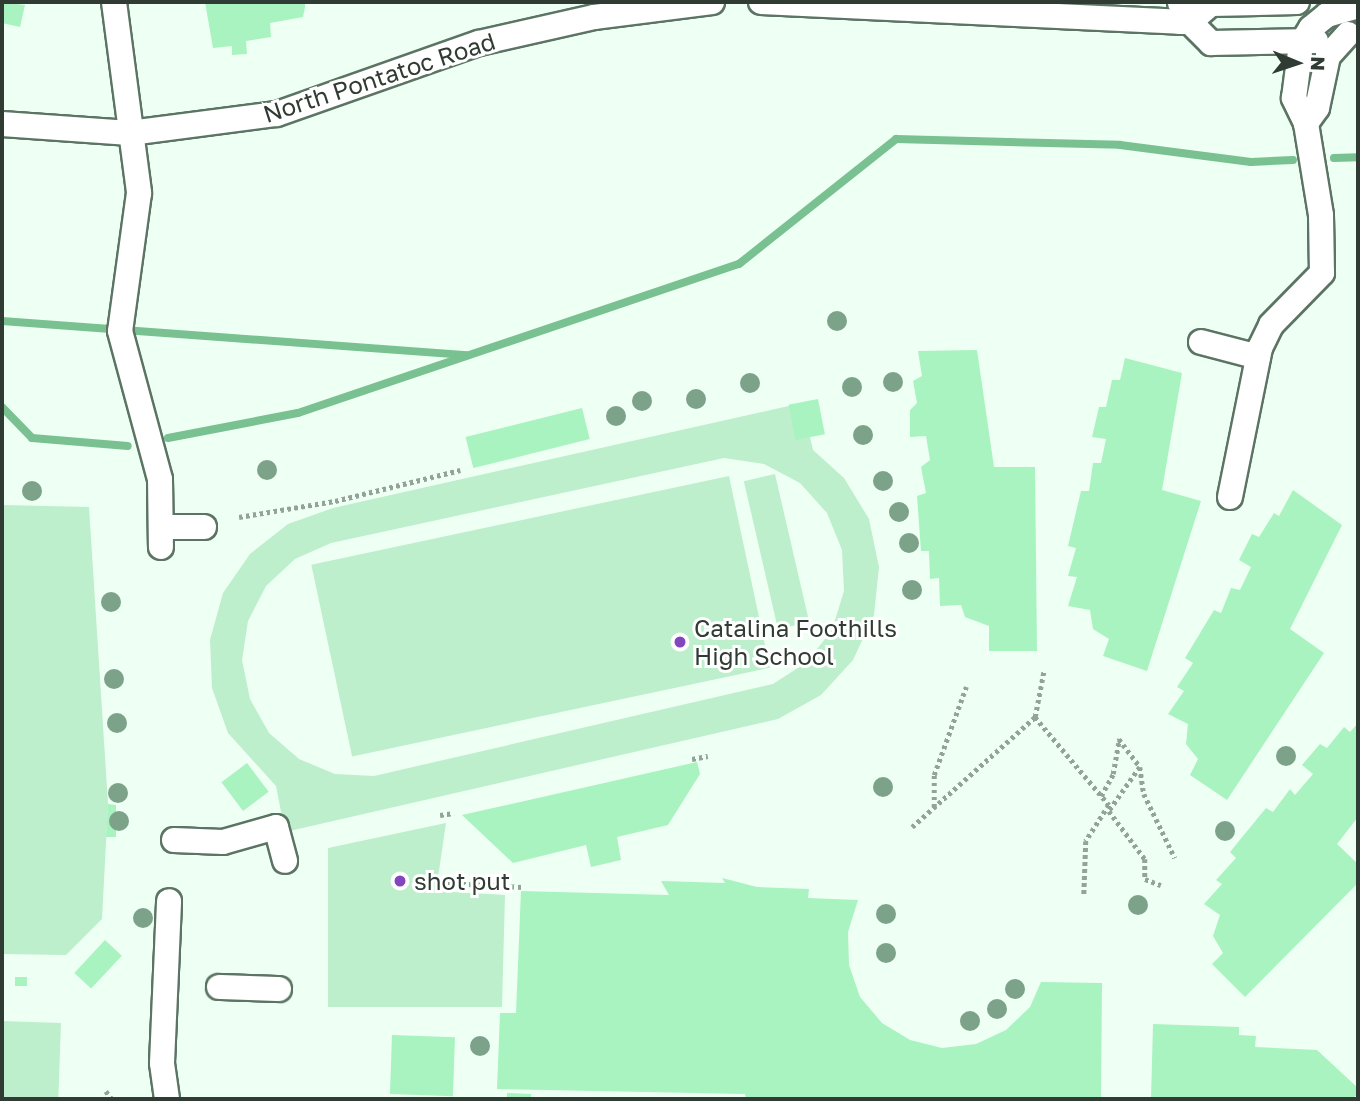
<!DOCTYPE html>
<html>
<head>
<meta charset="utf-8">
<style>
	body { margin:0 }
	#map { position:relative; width:1360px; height:1101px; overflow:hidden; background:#eefff3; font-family:"Golos Text",sans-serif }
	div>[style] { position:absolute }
	.green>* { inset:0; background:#bdefcc; transform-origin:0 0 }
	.stream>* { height:8px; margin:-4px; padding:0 4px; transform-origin:4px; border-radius:4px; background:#79c191 }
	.building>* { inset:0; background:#a9f3c0; transform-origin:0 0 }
	.path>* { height:4.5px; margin-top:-2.25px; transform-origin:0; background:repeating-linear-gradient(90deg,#94a298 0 3.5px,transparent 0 7px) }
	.roads { filter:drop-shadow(2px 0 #5c7463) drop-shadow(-2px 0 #5c7463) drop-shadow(0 2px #5c7463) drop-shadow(0 -2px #5c7463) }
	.minor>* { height:24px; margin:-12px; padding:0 12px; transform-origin:12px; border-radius:12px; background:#fff }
	.trees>* { width:20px; height:20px; margin:-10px; border-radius:50%; background:#7da28a }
	.dots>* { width:19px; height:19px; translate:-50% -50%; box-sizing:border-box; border:4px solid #fff; border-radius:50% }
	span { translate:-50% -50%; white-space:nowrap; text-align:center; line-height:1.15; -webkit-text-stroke:6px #fff; paint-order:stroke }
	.street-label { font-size:24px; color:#303b33 }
	.poi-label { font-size:24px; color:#303b33 }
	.left { translate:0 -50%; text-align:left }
	.frame { position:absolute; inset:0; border:4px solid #303b33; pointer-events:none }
	.north { position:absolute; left:1262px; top:28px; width:70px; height:70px; -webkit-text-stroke:5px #fff; paint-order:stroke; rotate:92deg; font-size:19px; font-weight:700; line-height:28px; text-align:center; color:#303b33 }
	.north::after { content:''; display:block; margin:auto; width:24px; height:32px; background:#303b33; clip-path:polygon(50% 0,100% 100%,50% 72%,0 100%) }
</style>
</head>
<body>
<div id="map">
	<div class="green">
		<i style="clip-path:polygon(evenodd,802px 403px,813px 450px,844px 478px,869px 519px,879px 567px,874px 615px,853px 660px,821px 695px,778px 719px,285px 832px,276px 786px,228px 733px,212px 688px,210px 640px,223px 593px,250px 554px,288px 524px,333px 508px,802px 403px,724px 458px,764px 464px,800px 483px,827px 513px,842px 550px,844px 591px,832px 630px,807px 662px,773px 684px,374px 776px,335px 774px,299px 759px,269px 733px,250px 699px,242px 660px,248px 621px,266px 586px,295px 559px,331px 543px,724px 458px)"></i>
		<i style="left:775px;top:474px;width:152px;height:32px;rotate:77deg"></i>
		<i style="left:729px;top:476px;width:196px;height:427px;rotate:78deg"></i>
		<i style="clip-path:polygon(2px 505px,89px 507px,108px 804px,102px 919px,66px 955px,2px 954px)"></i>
		<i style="clip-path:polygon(446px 823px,436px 891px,505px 895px,502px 1007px,328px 1007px,328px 848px)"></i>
		<i style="left:2px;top:1021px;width:59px;height:78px;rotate:2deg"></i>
	</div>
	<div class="stream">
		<i style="left:1334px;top:158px;width:24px;rotate:-2deg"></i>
		<i style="left:2px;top:321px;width:466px;rotate:4.2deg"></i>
		<i style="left:2px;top:407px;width:43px;rotate:45.9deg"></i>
		<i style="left:32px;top:438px;width:96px;rotate:4.8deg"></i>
		<i style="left:168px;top:438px;width:132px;rotate:-10.9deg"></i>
		<i style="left:298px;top:413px;width:465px;rotate:-18.7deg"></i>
		<i style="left:739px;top:264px;width:201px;rotate:-38.5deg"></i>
		<i style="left:896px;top:139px;width:224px;rotate:1.5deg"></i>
		<i style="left:1120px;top:145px;width:132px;rotate:7.4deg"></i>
		<i style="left:1251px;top:162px;width:42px;rotate:-2.7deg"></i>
	</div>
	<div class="building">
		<i style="clip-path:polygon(2px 2px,25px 5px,20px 27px,2px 23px)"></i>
		<i style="clip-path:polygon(205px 2px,305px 2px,305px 7px,303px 17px,270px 23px,271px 37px,246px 41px,247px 54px,232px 55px,232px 46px,213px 48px)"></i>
		<i style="clip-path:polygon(977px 350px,994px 467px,1035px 467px,1037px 651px,989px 651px,989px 626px,965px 617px,961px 605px,940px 606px,939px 578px,930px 579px,929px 551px,921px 551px,917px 496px,926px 493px,921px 467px,930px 460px,926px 436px,910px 437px,910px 410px,917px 403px,913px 381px,922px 376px,918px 351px)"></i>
		<i style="clip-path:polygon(1125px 358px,1182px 373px,1162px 490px,1201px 501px,1147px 671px,1103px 656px,1109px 639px,1093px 629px,1090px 610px,1068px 606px,1077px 577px,1068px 576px,1076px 548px,1068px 546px,1081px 491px,1089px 491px,1093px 463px,1101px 463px,1106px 439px,1092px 437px,1099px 407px,1106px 407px,1112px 380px,1120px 380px)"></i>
		<i style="left:818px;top:399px;width:36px;height:30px;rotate:79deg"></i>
		<i style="left:582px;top:408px;width:32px;height:120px;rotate:76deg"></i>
		<i style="clip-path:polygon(1293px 490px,1342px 525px,1290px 629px,1324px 653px,1227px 800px,1190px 775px,1198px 759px,1186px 744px,1188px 724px,1168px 714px,1184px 691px,1177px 687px,1193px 663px,1185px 658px,1214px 610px,1221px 613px,1231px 588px,1240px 590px,1251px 567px,1239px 560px,1252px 534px,1259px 537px,1274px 513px,1279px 516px)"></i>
		<i style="clip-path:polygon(1358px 723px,1358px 817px,1337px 844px,1358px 864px,1358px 883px,1245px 997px,1212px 964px,1223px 953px,1213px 936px,1220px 915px,1204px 904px,1222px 884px,1216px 880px,1236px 858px,1230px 852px,1266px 808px,1273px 812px,1290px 789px,1295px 795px,1313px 774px,1302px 765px,1320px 744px,1327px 748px,1344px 727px,1350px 732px)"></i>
		<i style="clip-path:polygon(697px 762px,700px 774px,668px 825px,617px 837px,621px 860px,591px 867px,586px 845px,513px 863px,462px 815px)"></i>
		<i style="left:247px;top:763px;width:36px;height:32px;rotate:53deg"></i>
		<i style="clip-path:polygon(108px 804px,116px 805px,116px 837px,106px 837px)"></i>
		<i style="clip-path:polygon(722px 878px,757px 887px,809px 889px,808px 898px,858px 900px,848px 932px,849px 965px,860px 997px,882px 1023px,910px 1040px,942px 1048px,976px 1044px,1006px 1030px,1030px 1007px,1041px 982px,1102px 983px,1101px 1099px,746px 1099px,745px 1094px,497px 1089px,500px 1013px,516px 1013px,521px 891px,669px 895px,661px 881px,725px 883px)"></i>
		<i style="left:105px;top:940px;width:23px;height:45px;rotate:43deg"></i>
		<i style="left:15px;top:977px;width:12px;height:9px"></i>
		<i style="clip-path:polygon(1153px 1024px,1239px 1027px,1239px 1035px,1256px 1036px,1255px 1047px,1317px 1050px,1358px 1088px,1358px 1094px,1352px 1099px,1151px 1099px)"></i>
		<i style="left:392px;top:1035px;width:63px;height:59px;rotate:2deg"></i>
		<i style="clip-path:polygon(507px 1093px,531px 1094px,531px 1099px,507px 1099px)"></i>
	</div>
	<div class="path">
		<i style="left:239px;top:517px;width:97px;rotate:-9.5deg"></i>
		<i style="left:335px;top:501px;width:129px;rotate:-13.9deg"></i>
		<i style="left:1035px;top:717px;width:115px;rotate:49.9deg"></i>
		<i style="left:1109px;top:805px;width:43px;rotate:122.6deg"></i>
		<i style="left:1086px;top:841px;width:55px;rotate:92.1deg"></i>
		<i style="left:692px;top:759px;width:16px;rotate:-11deg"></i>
		<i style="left:1140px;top:767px;width:27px;rotate:82deg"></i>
		<i style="left:1144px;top:794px;width:71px;rotate:64.2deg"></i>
		<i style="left:1101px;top:796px;width:25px;rotate:-61deg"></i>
		<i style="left:1113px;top:774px;width:36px;rotate:-80deg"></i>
		<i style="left:1119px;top:739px;width:35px;rotate:53deg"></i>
		<i style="left:1140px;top:767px;width:54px;rotate:125.2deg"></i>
		<i style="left:1109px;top:811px;width:60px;rotate:53.1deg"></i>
		<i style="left:1145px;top:859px;width:20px;rotate:90deg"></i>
		<i style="left:1145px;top:879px;width:17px;rotate:21deg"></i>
		<i style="left:934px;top:807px;width:32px;rotate:-90deg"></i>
		<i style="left:934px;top:775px;width:94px;rotate:-70deg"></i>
		<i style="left:440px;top:815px;width:14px;rotate:-8deg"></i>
		<i style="left:912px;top:827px;width:165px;rotate:-41.8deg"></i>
		<i style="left:1035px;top:717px;width:48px;rotate:-79.2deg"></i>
		<i style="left:448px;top:883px;width:74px;rotate:3.1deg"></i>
		<i style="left:106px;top:1091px;width:10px;rotate:53deg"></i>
	</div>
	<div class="roads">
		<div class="minor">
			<i style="left:114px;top:2px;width:193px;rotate:82.5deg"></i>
			<i style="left:139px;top:193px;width:139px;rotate:97.8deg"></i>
			<i style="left:120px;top:331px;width:153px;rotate:74.9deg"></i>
			<i style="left:160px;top:479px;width:68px;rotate:89.2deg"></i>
			<i style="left:761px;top:2px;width:419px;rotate:2.7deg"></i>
			<i style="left:1180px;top:22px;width:10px"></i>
			<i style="left:1190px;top:22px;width:28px;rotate:-41deg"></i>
			<i style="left:1211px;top:4px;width:86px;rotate:-1.3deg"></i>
			<i style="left:1180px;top:3px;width:1px;rotate:-45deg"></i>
			<i style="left:1190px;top:22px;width:30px;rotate:45deg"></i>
			<i style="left:1211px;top:43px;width:105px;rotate:-1.1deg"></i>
			<i style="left:1348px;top:34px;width:30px;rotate:132deg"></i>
			<i style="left:1328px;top:56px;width:53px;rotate:101.9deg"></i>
			<i style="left:1317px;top:108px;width:19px;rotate:126deg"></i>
			<i style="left:1306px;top:123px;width:28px;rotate:-116deg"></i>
			<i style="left:1294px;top:98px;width:54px;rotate:-82.6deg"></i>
			<i style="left:1301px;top:44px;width:19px;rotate:-58deg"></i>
			<i style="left:1311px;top:28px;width:21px;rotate:-39deg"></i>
			<i style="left:1327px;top:15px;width:32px;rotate:-16deg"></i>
			<i style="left:2px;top:124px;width:128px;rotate:4deg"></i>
			<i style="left:130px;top:133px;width:148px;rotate:-7.4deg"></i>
			<i style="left:277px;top:114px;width:214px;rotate:-19.4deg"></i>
			<i style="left:479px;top:43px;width:118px;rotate:-12.7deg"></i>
			<i style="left:594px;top:17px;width:119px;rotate:-7.2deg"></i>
			<i style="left:1201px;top:342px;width:59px;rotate:14.7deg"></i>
			<i style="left:1230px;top:497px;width:152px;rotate:-78.6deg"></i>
			<i style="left:1260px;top:348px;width:25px;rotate:-64deg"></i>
			<i style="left:1271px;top:325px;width:73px;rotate:-45.6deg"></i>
			<i style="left:1322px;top:273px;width:58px;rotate:-91deg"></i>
			<i style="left:1321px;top:215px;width:93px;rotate:-99.3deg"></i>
			<i style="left:161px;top:527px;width:43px"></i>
			<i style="left:174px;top:840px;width:49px;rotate:2.3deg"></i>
			<i style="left:223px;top:842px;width:55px;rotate:-15.8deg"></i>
			<i style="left:276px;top:827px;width:35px;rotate:75deg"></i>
			<i style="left:219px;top:987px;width:60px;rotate:1.9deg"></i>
			<i style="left:167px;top:1099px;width:36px;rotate:-98deg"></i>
			<i style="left:162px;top:1063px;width:162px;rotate:-87.5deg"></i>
		</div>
	</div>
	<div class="trees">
		<i style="left:837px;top:321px"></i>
		<i style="left:893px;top:382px"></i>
		<i style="left:750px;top:383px"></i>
		<i style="left:852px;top:387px"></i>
		<i style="left:696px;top:399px"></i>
		<i style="left:642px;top:401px"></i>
		<i style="left:616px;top:416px"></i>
		<i style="left:863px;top:435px"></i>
		<i style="left:267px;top:470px"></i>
		<i style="left:883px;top:481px"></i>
		<i style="left:32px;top:491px"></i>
		<i style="left:899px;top:512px"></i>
		<i style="left:909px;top:543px"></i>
		<i style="left:912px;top:590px"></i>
		<i style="left:111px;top:602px"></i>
		<i style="left:114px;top:679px"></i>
		<i style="left:117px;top:723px"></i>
		<i style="left:1286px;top:756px"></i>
		<i style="left:883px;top:787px"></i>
		<i style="left:118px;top:793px"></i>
		<i style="left:119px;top:821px"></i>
		<i style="left:1225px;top:831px"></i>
		<i style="left:1138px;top:905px"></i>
		<i style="left:886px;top:914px"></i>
		<i style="left:143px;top:918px"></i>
		<i style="left:886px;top:953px"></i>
		<i style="left:1015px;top:989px"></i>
		<i style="left:997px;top:1009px"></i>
		<i style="left:970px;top:1021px"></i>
		<i style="left:480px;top:1046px"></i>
	</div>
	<div class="dots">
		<i style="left:680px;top:642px;background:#8347bd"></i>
		<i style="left:400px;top:881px;background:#8347bd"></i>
	</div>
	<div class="street-label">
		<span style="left:379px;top:77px;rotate:-18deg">North Pontatoc Road</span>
	</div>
	<div class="poi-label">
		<span class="left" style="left:694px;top:642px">Catalina Foothills<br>High School</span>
		<span class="left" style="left:414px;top:881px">shot put</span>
	</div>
	<div class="frame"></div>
	<div class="north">N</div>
</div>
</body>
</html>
